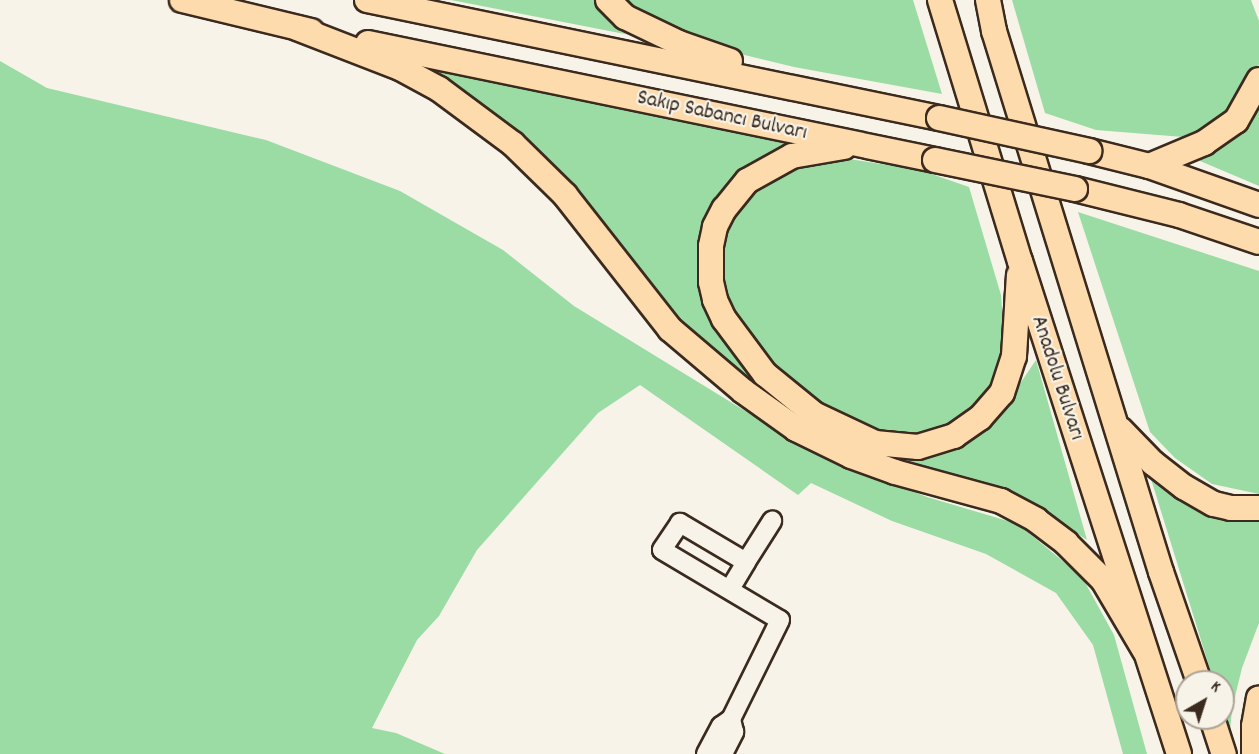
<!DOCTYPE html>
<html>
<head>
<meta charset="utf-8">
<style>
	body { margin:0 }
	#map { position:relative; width:1259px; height:754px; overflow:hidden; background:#f7f3e8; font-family:Dekko,sans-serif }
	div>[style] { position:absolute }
	.green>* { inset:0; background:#9bdca5 }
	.roads { filter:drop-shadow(2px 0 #3b2a1e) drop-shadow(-2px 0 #3b2a1e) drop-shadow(0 2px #3b2a1e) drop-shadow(0 -2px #3b2a1e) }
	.minor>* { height:18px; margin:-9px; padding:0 9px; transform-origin:9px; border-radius:9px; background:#f7f3e8 }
	.major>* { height:24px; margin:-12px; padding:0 12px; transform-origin:12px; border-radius:12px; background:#fedbac }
	.bridges { filter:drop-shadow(2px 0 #3b2a1e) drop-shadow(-2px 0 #3b2a1e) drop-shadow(0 2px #3b2a1e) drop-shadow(0 -2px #3b2a1e) }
	.major-bridge>* { height:24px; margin:-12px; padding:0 12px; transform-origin:12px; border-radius:12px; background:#fedbac }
	span { translate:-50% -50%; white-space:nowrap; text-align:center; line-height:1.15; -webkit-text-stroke:4.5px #f7f3e8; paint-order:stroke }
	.street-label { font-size:22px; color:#3b2a1e }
	.north { position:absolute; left:1175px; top:670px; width:60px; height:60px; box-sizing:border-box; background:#f7f3e8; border:2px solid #aca397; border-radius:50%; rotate:39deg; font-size:16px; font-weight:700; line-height:24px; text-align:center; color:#3b2a1e }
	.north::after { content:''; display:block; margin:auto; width:21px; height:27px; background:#3b2a1e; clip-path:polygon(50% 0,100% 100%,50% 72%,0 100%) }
</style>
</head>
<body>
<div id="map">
	<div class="green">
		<i style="clip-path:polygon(451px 0,595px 0,601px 9px,635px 36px)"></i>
		<i style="clip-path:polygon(620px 0,913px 0,942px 94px,794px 67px,691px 42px)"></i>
		<i style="clip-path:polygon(1012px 0,1251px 0,1259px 21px,1259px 64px,1249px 88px,1219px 121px,1183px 137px,1096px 130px,1045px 113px)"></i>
		<i style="clip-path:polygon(0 61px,47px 88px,266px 140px,400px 191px,503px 250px,574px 306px,807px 449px,927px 497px,1018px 524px,1082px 577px,1114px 635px,1147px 754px,1123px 754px,1093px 645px,1056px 593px,986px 554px,892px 521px,811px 483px,798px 495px,640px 385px,598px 413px,477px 550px,439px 616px,417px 640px,372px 728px,396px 733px,445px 754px,0 754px)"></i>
		<i style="clip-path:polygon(424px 63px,804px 142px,748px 166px,725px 187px,707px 227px,732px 349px,774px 398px,837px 432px,921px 456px,965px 445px,1004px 407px,1036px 360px,1087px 540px,1026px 500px,981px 483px,840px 440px,771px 404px,665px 309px,616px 238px,566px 178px,490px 111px)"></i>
		<i style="clip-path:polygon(1259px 105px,1259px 186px,1200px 161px,1203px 151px,1253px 115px)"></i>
		<i style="clip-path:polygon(849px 159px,920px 170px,969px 187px,1001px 295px,1006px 360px,979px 411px,939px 431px,895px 437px,849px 424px,804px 396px,735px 320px,722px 267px,728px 227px,753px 194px,786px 169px)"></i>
		<i style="clip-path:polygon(1078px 212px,1259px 271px,1259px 494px,1212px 484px,1175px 458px,1150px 432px)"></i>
		<i style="clip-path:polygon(1151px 479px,1195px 508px,1231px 521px,1259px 520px,1259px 623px,1242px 668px,1232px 709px,1230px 732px,1223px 710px,1223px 682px,1214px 682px)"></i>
	</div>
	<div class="roads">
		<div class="minor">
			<i style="left:746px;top:562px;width:49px;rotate:-57.6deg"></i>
			<i style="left:730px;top:589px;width:31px;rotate:-59deg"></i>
			<i style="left:746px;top:562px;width:77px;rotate:-149.4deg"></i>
			<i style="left:680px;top:523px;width:32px;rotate:124deg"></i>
			<i style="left:662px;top:550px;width:137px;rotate:30.7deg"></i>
			<i style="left:780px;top:620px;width:110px;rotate:116.3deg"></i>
			<i style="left:706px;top:754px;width:32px;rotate:-62deg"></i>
			<i style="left:721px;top:726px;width:12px;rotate:-35deg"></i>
			<i style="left:723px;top:754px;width:25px;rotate:-63deg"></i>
			<i style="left:734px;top:732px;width:13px;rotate:-103deg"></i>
		</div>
		<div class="major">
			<i style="left:182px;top:0;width:133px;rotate:13.5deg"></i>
			<i style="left:367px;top:0;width:584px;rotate:11.66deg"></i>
			<i style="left:608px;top:0;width:24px;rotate:45deg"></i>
			<i style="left:625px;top:17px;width:60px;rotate:25.7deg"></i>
			<i style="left:679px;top:43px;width:54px;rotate:19.4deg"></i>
			<i style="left:940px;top:0;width:273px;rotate:73deg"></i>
			<i style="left:1020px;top:261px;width:518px;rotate:72.12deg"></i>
			<i style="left:988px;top:0;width:32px;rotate:79deg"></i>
			<i style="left:994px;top:31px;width:566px;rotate:72.85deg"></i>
			<i style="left:1161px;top:572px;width:116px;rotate:70.9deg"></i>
			<i style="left:297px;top:28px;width:110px;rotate:21.2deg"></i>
			<i style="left:400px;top:68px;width:44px;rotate:28.3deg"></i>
			<i style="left:439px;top:89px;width:92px;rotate:36.6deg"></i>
			<i style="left:513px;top:144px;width:73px;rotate:44.4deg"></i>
			<i style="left:565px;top:195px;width:170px;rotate:51.9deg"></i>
			<i style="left:670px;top:329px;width:96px;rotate:40.3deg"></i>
			<i style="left:743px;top:391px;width:65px;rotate:35.6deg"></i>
			<i style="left:796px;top:429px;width:61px;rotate:26.1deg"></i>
			<i style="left:851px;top:456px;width:47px;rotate:20deg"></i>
			<i style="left:895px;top:472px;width:110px;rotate:15.3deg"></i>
			<i style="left:1001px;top:501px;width:40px;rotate:28deg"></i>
			<i style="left:1036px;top:520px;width:38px;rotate:37deg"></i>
			<i style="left:1066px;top:543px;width:52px;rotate:45deg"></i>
			<i style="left:1103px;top:580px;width:82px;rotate:59.4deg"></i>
			<i style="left:368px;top:43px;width:579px;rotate:11.66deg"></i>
			<i style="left:844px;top:147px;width:53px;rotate:170.2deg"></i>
			<i style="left:792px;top:156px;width:51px;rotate:150.9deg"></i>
			<i style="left:747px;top:181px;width:36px;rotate:129deg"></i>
			<i style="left:724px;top:209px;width:20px;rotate:117deg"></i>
			<i style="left:715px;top:227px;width:19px;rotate:102deg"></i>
			<i style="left:711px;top:246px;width:36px;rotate:90deg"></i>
			<i style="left:711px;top:282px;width:18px;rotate:77deg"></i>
			<i style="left:715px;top:300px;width:21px;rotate:65deg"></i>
			<i style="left:724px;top:319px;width:69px;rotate:53.3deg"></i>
			<i style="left:765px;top:374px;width:63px;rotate:39.2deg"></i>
			<i style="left:814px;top:414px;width:68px;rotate:25.4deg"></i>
			<i style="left:875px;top:443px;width:43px;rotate:5.3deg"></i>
			<i style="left:918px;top:447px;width:38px;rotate:-17deg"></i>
			<i style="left:954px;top:436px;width:32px;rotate:-35deg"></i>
			<i style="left:980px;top:418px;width:33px;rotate:-49deg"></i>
			<i style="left:1002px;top:393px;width:39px;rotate:-72deg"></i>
			<i style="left:1014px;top:356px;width:81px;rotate:-86.5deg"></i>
			<i style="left:1089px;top:151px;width:62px;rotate:14deg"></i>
			<i style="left:1149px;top:166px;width:117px;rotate:19.5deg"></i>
			<i style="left:1149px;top:166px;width:60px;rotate:-22.7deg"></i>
			<i style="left:1204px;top:143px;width:39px;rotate:-35deg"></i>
			<i style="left:1236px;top:121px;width:47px;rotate:-60.7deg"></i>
			<i style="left:1075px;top:189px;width:107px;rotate:14deg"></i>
			<i style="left:1179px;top:215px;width:84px;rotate:18.6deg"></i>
			<i style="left:1121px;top:430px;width:46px;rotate:45.9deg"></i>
			<i style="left:1153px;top:463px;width:39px;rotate:38deg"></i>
			<i style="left:1184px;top:487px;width:34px;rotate:30deg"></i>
			<i style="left:1214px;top:504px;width:17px;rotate:13deg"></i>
			<i style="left:1231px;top:508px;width:28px"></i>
			<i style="left:1212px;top:718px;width:38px;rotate:72deg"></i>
			<i style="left:1254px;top:754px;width:28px;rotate:-90deg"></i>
			<i style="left:1254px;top:726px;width:28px;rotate:-80deg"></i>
		</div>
	</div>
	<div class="bridges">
		<div class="major-bridge">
			<i style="left:939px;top:118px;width:154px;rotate:12.4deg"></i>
			<i style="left:935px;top:160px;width:143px;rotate:11.7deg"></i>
		</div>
	</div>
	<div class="street-label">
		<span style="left:722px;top:116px;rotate:12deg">Sakıp Sabancı Bulvarı</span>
		<span style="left:1057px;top:378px;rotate:72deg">Anadolu Bulvarı</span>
	</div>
	<div class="north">K</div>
</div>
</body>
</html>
